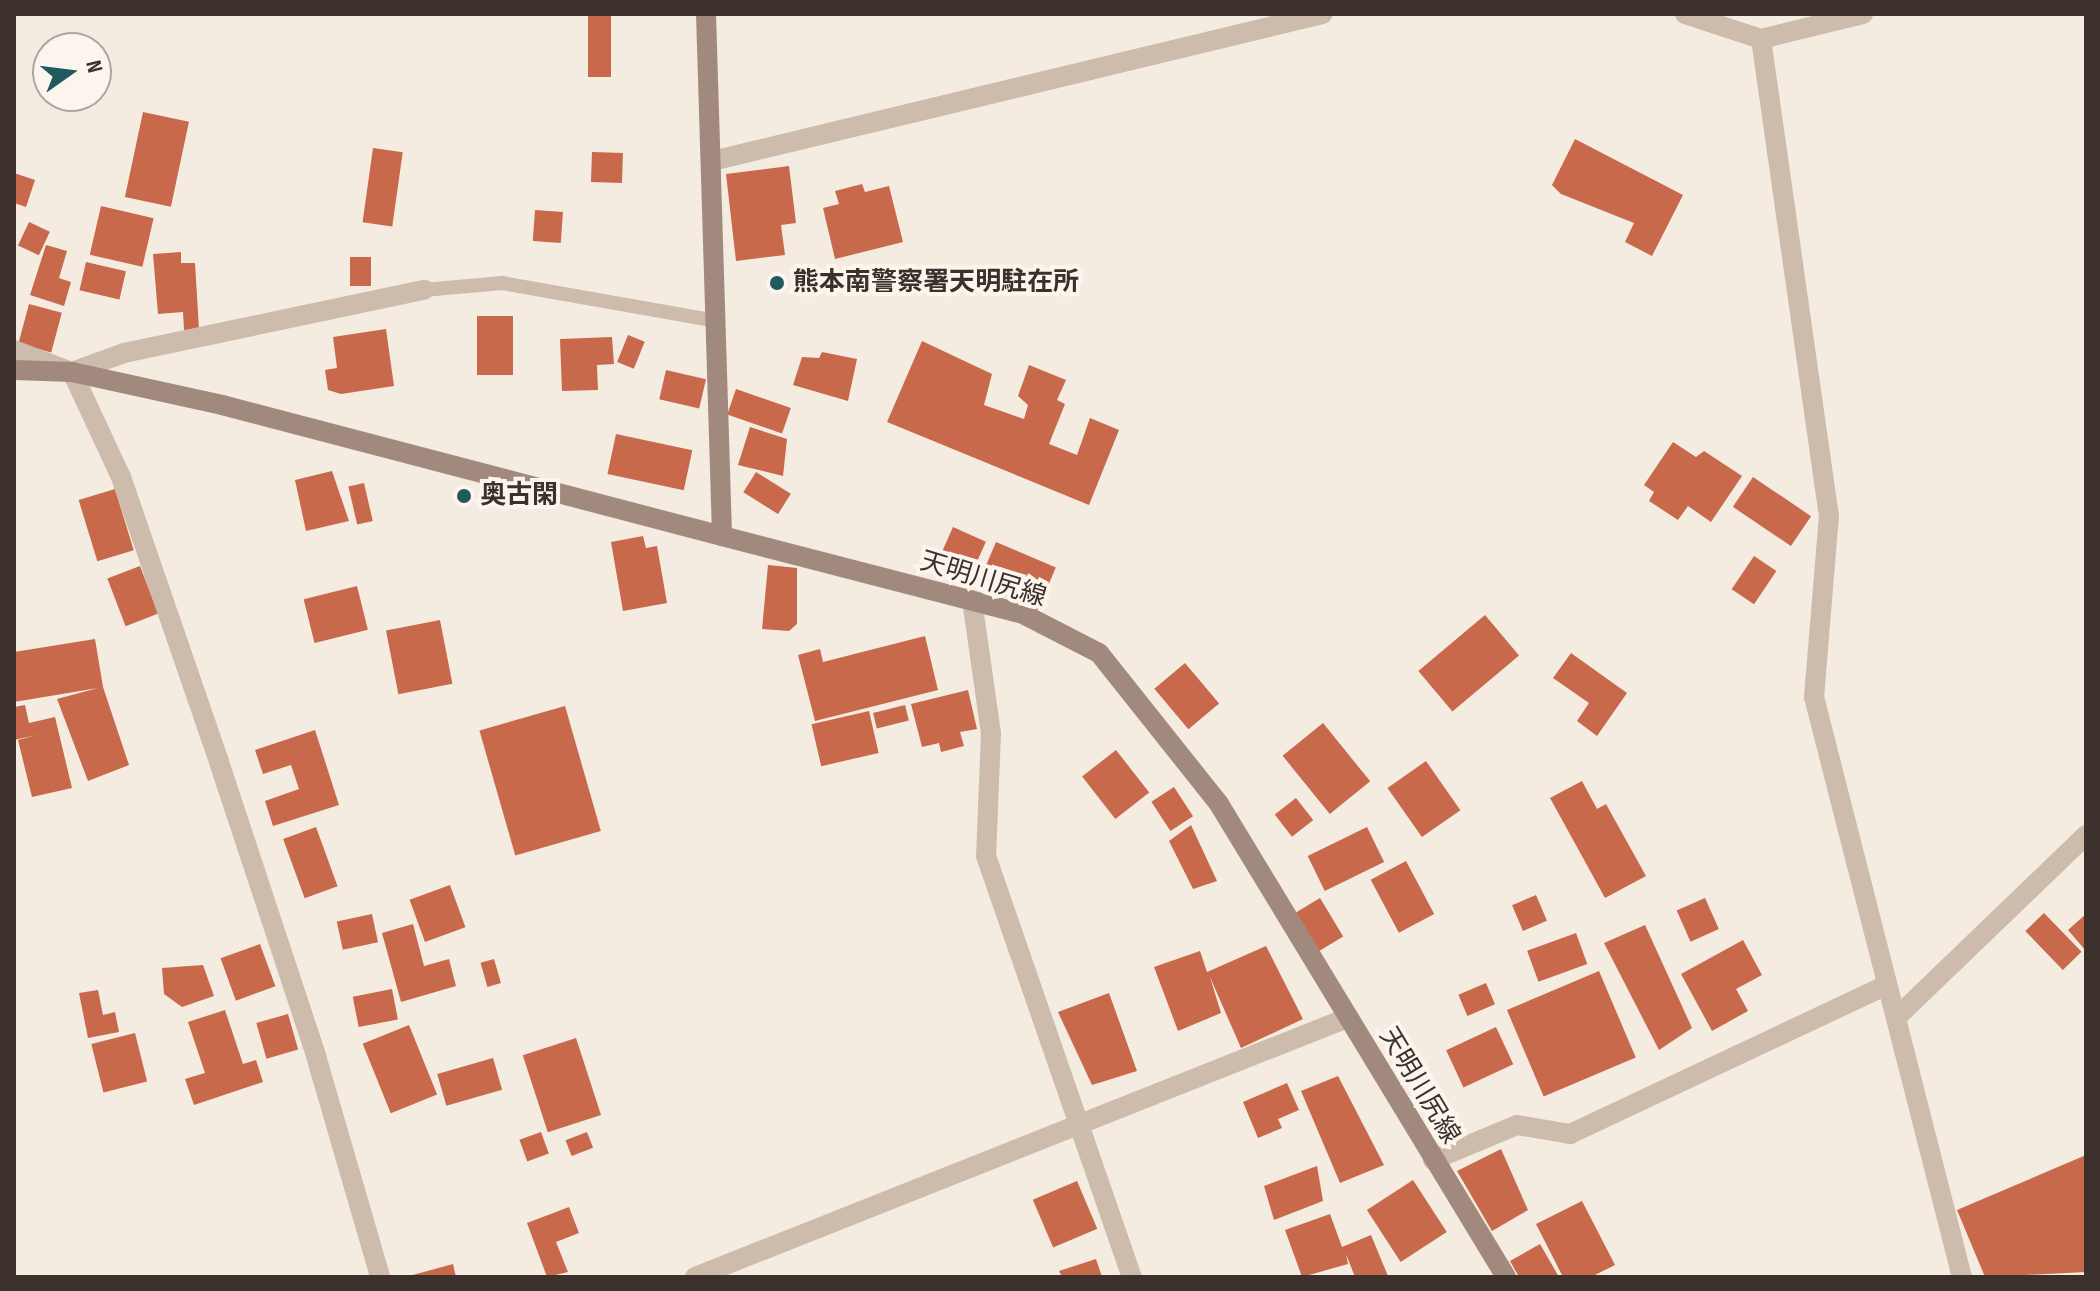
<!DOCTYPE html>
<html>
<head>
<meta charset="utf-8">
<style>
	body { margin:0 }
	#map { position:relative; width:2100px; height:1291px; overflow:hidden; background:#f4ebe1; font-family:"Sofia Sans Condensed","Noto Sans JP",sans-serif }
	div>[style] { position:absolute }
	.building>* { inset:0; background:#c8694b; transform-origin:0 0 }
	.lane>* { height:14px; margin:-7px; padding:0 7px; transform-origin:7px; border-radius:7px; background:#cdbbac }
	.street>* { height:20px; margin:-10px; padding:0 10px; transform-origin:10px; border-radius:10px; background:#cdbbac }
	.secondary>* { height:20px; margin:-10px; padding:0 10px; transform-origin:10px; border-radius:10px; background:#a18a7d }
	.dots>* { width:22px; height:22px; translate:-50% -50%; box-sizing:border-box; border:4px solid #fbf5ee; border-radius:50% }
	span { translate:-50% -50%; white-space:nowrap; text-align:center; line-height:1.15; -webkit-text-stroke:8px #fbf5ee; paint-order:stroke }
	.poi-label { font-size:26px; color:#3b302b; font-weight:700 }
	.left { translate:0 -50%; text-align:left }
	.street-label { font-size:26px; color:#3b302b }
	.frame { position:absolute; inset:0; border:16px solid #3b302b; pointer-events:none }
	.north { position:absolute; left:32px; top:32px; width:80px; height:80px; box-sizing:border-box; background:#fbf5ee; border:2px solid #aea6a0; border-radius:50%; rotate:76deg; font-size:22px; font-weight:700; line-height:32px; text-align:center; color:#3b302b }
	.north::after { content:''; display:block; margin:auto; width:28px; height:36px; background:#1f5a5e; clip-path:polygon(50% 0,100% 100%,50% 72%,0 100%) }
</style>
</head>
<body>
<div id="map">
	<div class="building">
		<i style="left:588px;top:14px;width:23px;height:63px"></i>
		<i style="left:143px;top:112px;width:47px;height:87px;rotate:12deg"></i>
		<i style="clip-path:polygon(1575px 139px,1683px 195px,1652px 256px,1625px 242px,1634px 223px,1561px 194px,1552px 185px)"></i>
		<i style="left:373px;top:148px;width:30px;height:75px;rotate:8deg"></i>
		<i style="left:592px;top:152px;width:31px;height:30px;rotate:2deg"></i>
		<i style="clip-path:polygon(789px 166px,796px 223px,781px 225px,785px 255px,736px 261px,726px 174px)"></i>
		<i style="clip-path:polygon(14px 173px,35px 180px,26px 207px,14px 203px)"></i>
		<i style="clip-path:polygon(862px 184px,865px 192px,889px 186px,903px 242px,835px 259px,823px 208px,839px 204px,835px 191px)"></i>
		<i style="left:101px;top:206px;width:54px;height:50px;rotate:13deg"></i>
		<i style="left:535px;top:210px;width:28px;height:31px;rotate:4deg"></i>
		<i style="left:29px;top:222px;width:23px;height:26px;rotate:25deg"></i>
		<i style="clip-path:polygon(46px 245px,67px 251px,59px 278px,71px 282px,64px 306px,30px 295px)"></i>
		<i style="clip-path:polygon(181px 252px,181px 263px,195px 263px,199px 329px,184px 330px,183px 312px,158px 314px,153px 254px)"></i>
		<i style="left:350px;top:257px;width:21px;height:29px"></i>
		<i style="left:86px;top:262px;width:41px;height:29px;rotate:13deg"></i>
		<i style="left:29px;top:304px;width:34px;height:41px;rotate:15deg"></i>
		<i style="left:477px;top:316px;width:36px;height:59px"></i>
		<i style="clip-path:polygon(386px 329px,394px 386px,341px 394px,328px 390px,325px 370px,337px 368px,333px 337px)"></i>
		<i style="left:628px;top:335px;width:18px;height:29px;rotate:22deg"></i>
		<i style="clip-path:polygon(612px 337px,614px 364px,597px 365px,598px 390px,562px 391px,560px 339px)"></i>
		<i style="clip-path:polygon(922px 341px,992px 374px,984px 405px,1024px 419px,1028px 405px,1018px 396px,1029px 365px,1066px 380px,1057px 400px,1065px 404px,1049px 444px,1077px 455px,1090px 418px,1119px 430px,1089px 505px,887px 422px)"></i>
		<i style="clip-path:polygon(822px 352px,857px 359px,848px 401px,793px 385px,802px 357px,819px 358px)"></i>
		<i style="left:666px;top:370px;width:41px;height:30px;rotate:13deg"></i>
		<i style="left:736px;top:389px;width:58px;height:27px;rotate:19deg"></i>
		<i style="clip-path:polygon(750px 427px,787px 439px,783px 476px,738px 465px)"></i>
		<i style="left:616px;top:434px;width:78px;height:41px;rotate:12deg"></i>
		<i style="clip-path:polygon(1673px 442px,1696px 457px,1704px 451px,1742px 476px,1711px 522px,1688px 506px,1678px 520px,1649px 501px,1654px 492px,1644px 485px)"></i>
		<i style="clip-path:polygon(332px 471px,349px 521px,306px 531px,295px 480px)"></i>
		<i style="left:756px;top:472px;width:41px;height:24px;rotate:32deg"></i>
		<i style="left:1753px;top:477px;width:70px;height:36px;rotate:34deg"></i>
		<i style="left:364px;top:483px;width:39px;height:16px;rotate:77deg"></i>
		<i style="left:115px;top:489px;width:64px;height:38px;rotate:73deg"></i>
		<i style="left:953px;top:527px;width:36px;height:39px;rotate:24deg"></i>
		<i style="clip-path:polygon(643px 536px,646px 548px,657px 546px,667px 603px,623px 611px,611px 542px)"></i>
		<i style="left:996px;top:542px;width:65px;height:46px;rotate:23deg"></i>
		<i style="left:1754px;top:556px;width:27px;height:40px;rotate:34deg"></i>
		<i style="clip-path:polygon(768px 565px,797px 568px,797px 624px,789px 631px,762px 629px)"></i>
		<i style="left:140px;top:566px;width:51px;height:35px;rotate:69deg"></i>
		<i style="left:357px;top:586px;width:45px;height:55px;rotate:76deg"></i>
		<i style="left:1485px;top:615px;width:53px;height:87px;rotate:50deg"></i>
		<i style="left:440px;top:620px;width:65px;height:55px;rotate:79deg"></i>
		<i style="clip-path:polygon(925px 636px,938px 690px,815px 721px,798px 655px,820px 649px,823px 662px)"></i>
		<i style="clip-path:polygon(95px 639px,103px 687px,129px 765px,88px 781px,57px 699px,98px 688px,14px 702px,14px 652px)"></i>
		<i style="clip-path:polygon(1571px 653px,1627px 693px,1597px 736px,1577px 721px,1589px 703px,1553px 678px)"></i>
		<i style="left:1185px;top:663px;width:53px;height:40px;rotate:50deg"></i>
		<i style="clip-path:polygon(968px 690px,977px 729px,960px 732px,964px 746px,941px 752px,939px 743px,922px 747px,911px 704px)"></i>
		<i style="clip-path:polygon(25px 705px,29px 723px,55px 717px,72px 788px,32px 797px,18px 740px,37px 735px,14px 740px,14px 707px)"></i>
		<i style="left:905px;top:705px;width:16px;height:33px;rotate:76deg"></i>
		<i style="left:565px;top:706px;width:130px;height:89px;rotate:74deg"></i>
		<i style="left:869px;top:711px;width:43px;height:59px;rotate:77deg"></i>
		<i style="left:1323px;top:723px;width:75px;height:52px;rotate:51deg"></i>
		<i style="clip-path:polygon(315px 730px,339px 805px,273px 826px,265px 801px,299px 789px,291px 765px,263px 774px,255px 750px)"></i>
		<i style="left:1116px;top:750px;width:54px;height:43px;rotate:52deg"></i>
		<i style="left:1426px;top:761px;width:60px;height:47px;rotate:55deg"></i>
		<i style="clip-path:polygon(1582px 781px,1597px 809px,1606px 804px,1646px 876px,1605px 898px,1550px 798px)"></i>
		<i style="left:1174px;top:787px;width:35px;height:27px;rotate:57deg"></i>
		<i style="left:1296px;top:798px;width:28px;height:27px;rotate:52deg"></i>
		<i style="clip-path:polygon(1191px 825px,1217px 881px,1193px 889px,1169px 841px)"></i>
		<i style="left:316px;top:827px;width:63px;height:35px;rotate:70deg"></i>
		<i style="left:1367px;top:827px;width:39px;height:66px;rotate:64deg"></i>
		<i style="left:1406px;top:861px;width:60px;height:40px;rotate:62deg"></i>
		<i style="left:450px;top:885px;width:45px;height:43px;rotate:70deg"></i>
		<i style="left:1536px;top:895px;width:28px;height:26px;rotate:67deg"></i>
		<i style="left:1320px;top:898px;width:45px;height:28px;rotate:59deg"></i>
		<i style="left:1705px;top:898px;width:34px;height:31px;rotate:66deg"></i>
		<i style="left:2044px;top:913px;width:54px;height:26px;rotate:46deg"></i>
		<i style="left:372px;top:914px;width:29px;height:36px;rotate:78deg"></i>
		<i style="clip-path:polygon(2086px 914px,2086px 951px,2068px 930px)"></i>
		<i style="clip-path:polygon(413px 924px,424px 966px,449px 959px,456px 986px,401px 1002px,382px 933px)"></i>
		<i style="clip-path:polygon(1645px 925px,1692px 1028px,1659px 1050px,1604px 943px)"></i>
		<i style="left:1576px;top:933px;width:33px;height:52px;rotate:70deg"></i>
		<i style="clip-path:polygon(1743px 940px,1762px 975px,1736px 989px,1748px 1011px,1712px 1031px,1681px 974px)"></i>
		<i style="left:260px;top:944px;width:45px;height:42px;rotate:70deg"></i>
		<i style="clip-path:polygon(1266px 946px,1303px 1019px,1241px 1048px,1210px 977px,1221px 1013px,1178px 1031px,1154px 967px,1200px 951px,1207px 972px)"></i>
		<i style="left:494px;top:959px;width:25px;height:14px;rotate:74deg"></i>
		<i style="clip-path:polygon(203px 965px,214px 996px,182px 1007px,164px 994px,162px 968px)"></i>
		<i style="left:1599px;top:971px;width:94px;height:100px;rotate:67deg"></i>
		<i style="left:1486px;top:983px;width:23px;height:30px;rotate:67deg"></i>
		<i style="left:392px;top:989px;width:31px;height:40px;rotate:79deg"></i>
		<i style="clip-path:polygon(98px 990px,103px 1015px,115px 1012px,119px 1032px,88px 1038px,79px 993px)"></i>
		<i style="clip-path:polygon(1109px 993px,1137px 1071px,1092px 1085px,1058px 1012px)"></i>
		<i style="clip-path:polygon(225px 1010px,243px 1064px,256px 1060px,263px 1082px,194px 1105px,185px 1079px,205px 1073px,188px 1022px)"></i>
		<i style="left:288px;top:1014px;width:37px;height:33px;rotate:74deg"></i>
		<i style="left:409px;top:1025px;width:75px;height:50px;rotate:68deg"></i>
		<i style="left:1496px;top:1027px;width:41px;height:55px;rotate:65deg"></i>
		<i style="left:135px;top:1033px;width:50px;height:45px;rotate:76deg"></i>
		<i style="left:576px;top:1038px;width:81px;height:56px;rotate:72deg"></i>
		<i style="left:493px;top:1058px;width:33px;height:58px;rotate:74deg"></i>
		<i style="clip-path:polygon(1338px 1076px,1384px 1165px,1340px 1183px,1301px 1091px)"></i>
		<i style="clip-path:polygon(1287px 1083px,1299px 1110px,1278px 1119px,1282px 1128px,1258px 1138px,1243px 1102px)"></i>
		<i style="left:541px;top:1132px;width:23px;height:23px;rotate:70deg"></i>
		<i style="left:587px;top:1132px;width:17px;height:23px;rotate:69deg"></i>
		<i style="clip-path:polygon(1501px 1149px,1528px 1210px,1492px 1231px,1457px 1171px)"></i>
		<i style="clip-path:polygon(2086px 1155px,2086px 1272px,1985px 1277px,1957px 1210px)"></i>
		<i style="clip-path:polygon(1317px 1166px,1323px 1201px,1274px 1220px,1264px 1186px)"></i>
		<i style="left:1413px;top:1180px;width:62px;height:55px;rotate:57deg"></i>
		<i style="left:1077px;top:1181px;width:52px;height:48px;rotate:67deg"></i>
		<i style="clip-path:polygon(1582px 1201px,1615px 1265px,1591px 1277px,1563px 1277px,1536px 1224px)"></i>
		<i style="clip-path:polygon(569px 1207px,579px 1233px,556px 1242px,568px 1272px,547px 1277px,527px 1223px)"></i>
		<i style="clip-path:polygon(1330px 1214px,1342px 1247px,1371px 1235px,1388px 1276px,1355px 1277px,1346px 1254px,1348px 1264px,1302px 1277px,1285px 1230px)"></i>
		<i style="clip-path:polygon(1540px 1244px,1559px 1277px,1519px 1277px,1510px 1261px)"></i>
		<i style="clip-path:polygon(1096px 1259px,1102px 1277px,1062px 1277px,1059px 1271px)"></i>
		<i style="clip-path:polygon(453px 1264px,456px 1277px,409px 1277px,409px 1276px)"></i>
	</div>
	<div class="lane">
		<i style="left:424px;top:290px;width:78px;rotate:-5.1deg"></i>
		<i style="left:502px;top:283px;width:219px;rotate:10deg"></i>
	</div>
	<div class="street">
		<i style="left:1685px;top:14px;width:80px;rotate:18.2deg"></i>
		<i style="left:1761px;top:39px;width:105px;rotate:-13.8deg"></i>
		<i style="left:1761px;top:39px;width:481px;rotate:81.9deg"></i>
		<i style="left:1829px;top:515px;width:183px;rotate:94.7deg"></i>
		<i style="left:1814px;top:697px;width:599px;rotate:75.69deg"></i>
		<i style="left:712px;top:161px;width:628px;rotate:-13.53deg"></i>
		<i style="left:14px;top:350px;width:62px;rotate:20.8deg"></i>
		<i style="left:72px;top:372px;width:55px;rotate:-20.1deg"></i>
		<i style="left:124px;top:353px;width:307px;rotate:-11.9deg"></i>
		<i style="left:72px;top:372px;width:116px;rotate:65deg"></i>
		<i style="left:121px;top:477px;width:301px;rotate:71deg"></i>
		<i style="left:219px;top:762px;width:310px;rotate:71.7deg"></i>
		<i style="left:316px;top:1056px;width:230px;rotate:73.8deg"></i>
		<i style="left:972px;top:600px;width:134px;rotate:81.9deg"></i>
		<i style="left:991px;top:733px;width:123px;rotate:92.3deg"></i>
		<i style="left:986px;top:856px;width:446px;rotate:70.9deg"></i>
		<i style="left:1898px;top:1016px;width:261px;rotate:-43.9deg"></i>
		<i style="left:1433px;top:1160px;width:91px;rotate:-22.6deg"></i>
		<i style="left:1517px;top:1125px;width:54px;rotate:9.6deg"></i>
		<i style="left:1570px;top:1134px;width:348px;rotate:-25.2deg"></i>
		<i style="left:695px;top:1277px;width:702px;rotate:-21.66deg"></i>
	</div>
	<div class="secondary">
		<i style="left:706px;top:14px;width:522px;rotate:88.24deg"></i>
		<i style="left:722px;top:536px;width:311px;rotate:14.5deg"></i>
		<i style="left:1023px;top:614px;width:85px;rotate:27.2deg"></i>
		<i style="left:1099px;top:653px;width:193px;rotate:51.5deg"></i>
		<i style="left:1219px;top:804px;width:553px;rotate:58.75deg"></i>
		<i style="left:14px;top:370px;width:58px;rotate:2deg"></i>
		<i style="left:72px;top:372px;width:154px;rotate:12.4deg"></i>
		<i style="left:222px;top:405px;width:517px;rotate:14.68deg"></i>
	</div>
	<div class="dots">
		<i style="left:777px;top:283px;background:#1f5a5e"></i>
		<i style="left:464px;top:496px;background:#1f5a5e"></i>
	</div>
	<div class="poi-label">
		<span class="left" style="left:793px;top:283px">熊本南警察署天明駐在所</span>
		<span class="left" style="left:480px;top:496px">奥古閑</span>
	</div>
	<div class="street-label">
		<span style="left:983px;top:580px;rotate:17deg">天明川尻線</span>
		<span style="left:1419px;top:1086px;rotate:59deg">天明川尻線</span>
	</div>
	<div class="frame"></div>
	<div class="north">N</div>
</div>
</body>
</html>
